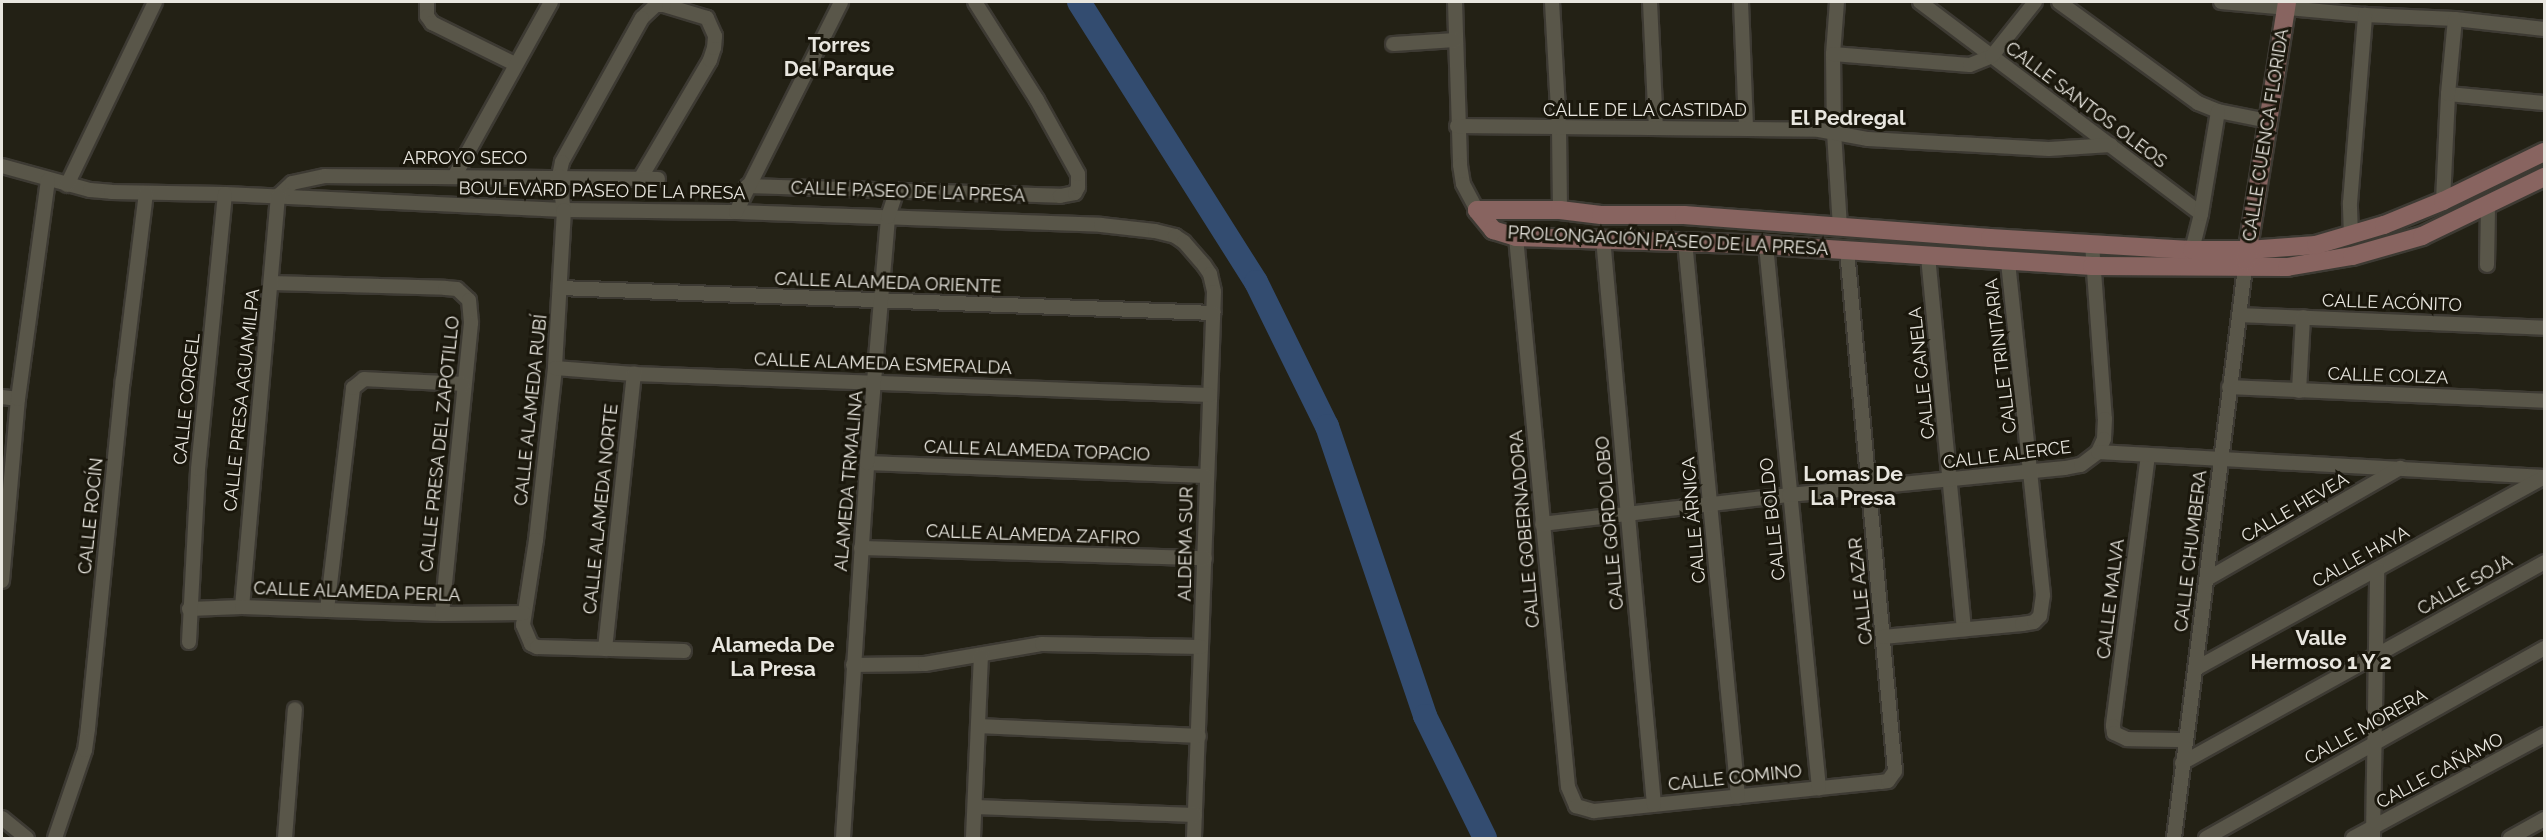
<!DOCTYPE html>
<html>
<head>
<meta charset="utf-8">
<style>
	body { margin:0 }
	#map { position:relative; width:2546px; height:840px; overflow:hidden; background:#232115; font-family:Raleway,sans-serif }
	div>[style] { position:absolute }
	.river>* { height:24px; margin:-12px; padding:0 12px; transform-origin:12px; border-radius:12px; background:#334c70 }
	.roads { filter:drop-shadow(2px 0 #3d3a33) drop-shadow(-2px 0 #3d3a33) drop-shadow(0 2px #3d3a33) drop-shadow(0 -2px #3d3a33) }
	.street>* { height:14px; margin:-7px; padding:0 7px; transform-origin:7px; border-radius:7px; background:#595649 }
	.secondary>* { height:18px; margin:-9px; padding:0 9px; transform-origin:9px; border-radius:9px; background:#886460 }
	span { translate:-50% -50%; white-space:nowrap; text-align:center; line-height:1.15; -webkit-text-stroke:6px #1a170c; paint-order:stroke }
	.street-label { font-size:18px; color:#e8e6df }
	.quarter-label { font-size:21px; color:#e8e6df; font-weight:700 }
	.frame { position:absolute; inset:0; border:3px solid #e8e6df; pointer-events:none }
</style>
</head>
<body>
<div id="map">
	<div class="river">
		<i style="left:1079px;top:2px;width:331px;rotate:57.7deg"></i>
		<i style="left:1256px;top:282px;width:161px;rotate:63.8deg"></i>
		<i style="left:1327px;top:426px;width:306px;rotate:71.3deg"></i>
		<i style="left:1425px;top:716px;width:136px;rotate:63.8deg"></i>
	</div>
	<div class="roads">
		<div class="street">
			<i style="left:427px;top:2px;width:14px;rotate:90deg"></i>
			<i style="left:427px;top:16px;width:9px;rotate:54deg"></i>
			<i style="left:432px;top:23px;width:93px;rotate:26.3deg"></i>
			<i style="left:1455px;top:2px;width:163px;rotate:88.2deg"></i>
			<i style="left:1460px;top:165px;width:19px;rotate:81deg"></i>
			<i style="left:1463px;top:184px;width:30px;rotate:62deg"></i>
			<i style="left:1552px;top:2px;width:126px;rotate:86.8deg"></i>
			<i style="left:1559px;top:128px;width:82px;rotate:89.3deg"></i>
			<i style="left:1650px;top:2px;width:126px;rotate:87.3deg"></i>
			<i style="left:1741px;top:2px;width:126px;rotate:87.7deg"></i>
			<i style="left:1837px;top:2px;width:52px;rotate:94.4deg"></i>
			<i style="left:1833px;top:54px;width:78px;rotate:89.3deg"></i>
			<i style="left:1834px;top:132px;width:95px;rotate:86.4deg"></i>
			<i style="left:1920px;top:2px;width:352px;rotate:37deg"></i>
			<i style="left:2201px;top:214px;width:37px;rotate:104deg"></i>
			<i style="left:2059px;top:2px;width:172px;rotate:36deg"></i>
			<i style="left:2198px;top:103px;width:22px;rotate:22deg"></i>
			<i style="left:2218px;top:111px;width:51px;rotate:11.3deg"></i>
			<i style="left:2221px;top:2px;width:145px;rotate:5.2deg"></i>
			<i style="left:2365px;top:15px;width:90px;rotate:2.5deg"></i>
			<i style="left:2455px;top:19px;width:90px;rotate:6.4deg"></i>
			<i style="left:1393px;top:44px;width:63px;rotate:-3.6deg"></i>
			<i style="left:1833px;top:54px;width:137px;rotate:4.6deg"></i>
			<i style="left:1970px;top:65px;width:24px;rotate:-22deg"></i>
			<i style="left:1992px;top:56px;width:69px;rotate:-51.5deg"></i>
			<i style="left:2448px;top:94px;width:96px;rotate:5.4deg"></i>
			<i style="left:1457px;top:126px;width:362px;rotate:0.6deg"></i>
			<i style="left:1819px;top:130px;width:50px;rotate:10.4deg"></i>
			<i style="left:1868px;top:139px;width:181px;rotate:3.2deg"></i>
			<i style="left:2049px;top:149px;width:62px;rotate:-3.7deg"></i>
			<i style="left:2px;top:166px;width:91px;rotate:15.3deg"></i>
			<i style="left:90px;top:190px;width:21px;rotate:5deg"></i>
			<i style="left:111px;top:192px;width:114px;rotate:1deg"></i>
			<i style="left:225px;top:194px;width:339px;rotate:2.7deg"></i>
			<i style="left:564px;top:210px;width:172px;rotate:0.7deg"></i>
			<i style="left:736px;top:212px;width:365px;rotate:2deg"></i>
			<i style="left:1101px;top:225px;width:54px;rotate:6.3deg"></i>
			<i style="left:1155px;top:231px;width:21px;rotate:14deg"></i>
			<i style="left:1175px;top:236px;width:11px;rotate:34deg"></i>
			<i style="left:1184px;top:242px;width:30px;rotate:49deg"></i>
			<i style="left:1204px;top:265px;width:11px;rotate:56deg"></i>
			<i style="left:1210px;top:274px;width:18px;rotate:77deg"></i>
			<i style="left:1214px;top:292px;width:546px;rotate:92.1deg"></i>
			<i style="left:454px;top:177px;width:200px;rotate:-61deg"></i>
			<i style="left:640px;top:179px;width:138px;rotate:-59.5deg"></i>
			<i style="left:710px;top:60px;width:13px;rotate:-72deg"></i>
			<i style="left:714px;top:48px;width:12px;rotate:-85deg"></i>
			<i style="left:715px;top:36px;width:20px;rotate:-114deg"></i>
			<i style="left:707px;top:18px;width:45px;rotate:-163.2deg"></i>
			<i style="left:664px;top:5px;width:8px;rotate:180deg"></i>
			<i style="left:656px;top:5px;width:19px;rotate:137deg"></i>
			<i style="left:642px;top:18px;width:165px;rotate:119.1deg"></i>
			<i style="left:562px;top:162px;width:14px;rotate:102deg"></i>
			<i style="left:559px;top:176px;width:34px;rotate:82deg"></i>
			<i style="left:564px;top:210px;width:158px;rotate:93.3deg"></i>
			<i style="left:555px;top:368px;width:173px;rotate:96.3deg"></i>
			<i style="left:536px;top:540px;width:86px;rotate:98.7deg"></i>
			<i style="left:523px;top:625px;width:21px;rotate:67deg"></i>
			<i style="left:531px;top:644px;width:7px;rotate:27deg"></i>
			<i style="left:537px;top:647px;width:147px;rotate:1.6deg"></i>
			<i style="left:67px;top:185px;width:203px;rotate:-64.3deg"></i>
			<i style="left:747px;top:186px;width:313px;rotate:1.8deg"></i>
			<i style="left:1060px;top:196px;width:15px;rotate:-11deg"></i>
			<i style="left:1075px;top:193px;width:7px;rotate:-63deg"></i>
			<i style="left:1078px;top:187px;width:13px;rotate:-90deg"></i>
			<i style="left:1078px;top:174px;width:85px;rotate:-119deg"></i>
			<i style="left:1037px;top:100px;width:116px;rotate:-122.3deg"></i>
			<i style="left:278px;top:196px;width:19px;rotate:-43deg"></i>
			<i style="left:292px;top:183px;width:34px;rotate:-12deg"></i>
			<i style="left:325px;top:176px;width:333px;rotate:0.5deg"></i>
			<i style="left:2443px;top:201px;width:107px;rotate:-87.3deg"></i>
			<i style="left:2448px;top:94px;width:75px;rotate:-84.7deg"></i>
			<i style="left:736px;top:212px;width:235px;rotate:-63.4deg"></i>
			<i style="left:2201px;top:214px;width:104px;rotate:-80.6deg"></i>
			<i style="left:2351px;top:236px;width:33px;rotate:-92deg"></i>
			<i style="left:2350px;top:203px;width:189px;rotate:-85.4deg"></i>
			<i style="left:1516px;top:237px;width:552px;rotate:84.6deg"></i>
			<i style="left:1568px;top:787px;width:21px;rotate:67deg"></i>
			<i style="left:1576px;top:806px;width:19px;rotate:16deg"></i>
			<i style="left:1594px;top:811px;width:288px;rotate:-5.8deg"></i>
			<i style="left:1881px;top:782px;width:7px;rotate:-8deg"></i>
			<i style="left:1888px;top:781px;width:12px;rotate:-55deg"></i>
			<i style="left:1895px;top:771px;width:522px;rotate:-95.27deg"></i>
			<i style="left:1603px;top:238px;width:569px;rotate:84.86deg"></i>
			<i style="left:1685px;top:241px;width:558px;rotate:84.55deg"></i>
			<i style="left:2092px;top:244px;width:175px;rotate:85.8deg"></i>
			<i style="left:2105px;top:419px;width:20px;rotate:93deg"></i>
			<i style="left:2104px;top:439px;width:14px;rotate:115deg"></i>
			<i style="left:1766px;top:245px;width:546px;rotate:84.43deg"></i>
			<i style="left:1928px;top:256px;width:375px;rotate:84.5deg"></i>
			<i style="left:2487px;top:265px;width:59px;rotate:-89deg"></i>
			<i style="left:271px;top:283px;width:174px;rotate:1.6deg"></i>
			<i style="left:445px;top:288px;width:12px;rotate:5deg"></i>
			<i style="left:457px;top:289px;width:16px;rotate:43deg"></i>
			<i style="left:469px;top:300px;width:23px;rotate:85deg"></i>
			<i style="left:471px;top:323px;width:292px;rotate:95.7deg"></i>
			<i style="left:560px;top:288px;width:654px;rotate:2.19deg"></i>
			<i style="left:2239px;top:315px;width:305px;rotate:2.4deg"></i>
			<i style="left:555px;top:368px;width:79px;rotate:4.3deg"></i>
			<i style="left:634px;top:374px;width:576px;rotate:2.09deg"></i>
			<i style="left:2229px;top:387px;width:315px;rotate:2.5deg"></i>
			<i style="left:2299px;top:391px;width:74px;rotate:-86.9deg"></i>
			<i style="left:2px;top:397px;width:16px;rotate:7deg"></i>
			<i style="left:2148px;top:455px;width:273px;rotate:97.4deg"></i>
			<i style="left:2113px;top:726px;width:7px;rotate:82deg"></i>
			<i style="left:2114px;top:733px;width:14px;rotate:25deg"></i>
			<i style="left:2127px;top:739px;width:59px;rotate:1deg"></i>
			<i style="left:867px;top:463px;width:339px;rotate:2.2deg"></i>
			<i style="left:1542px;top:524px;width:249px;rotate:-6.7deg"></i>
			<i style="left:1789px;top:495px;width:277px;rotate:-5.6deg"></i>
			<i style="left:2065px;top:468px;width:16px;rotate:-11deg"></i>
			<i style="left:2081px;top:465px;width:21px;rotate:-37deg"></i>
			<i style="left:2098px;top:452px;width:447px;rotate:3.2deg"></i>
			<i style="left:861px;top:548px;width:344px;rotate:1.7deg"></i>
			<i style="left:2207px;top:579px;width:223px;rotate:-29.9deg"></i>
			<i style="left:2px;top:581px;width:183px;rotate:-85deg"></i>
			<i style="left:18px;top:399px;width:221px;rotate:-82.2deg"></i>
			<i style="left:242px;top:607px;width:413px;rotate:-85deg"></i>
			<i style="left:189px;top:609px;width:53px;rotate:-2.2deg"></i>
			<i style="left:242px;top:607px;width:200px;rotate:2deg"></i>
			<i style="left:442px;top:614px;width:82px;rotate:-0.7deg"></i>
			<i style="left:327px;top:610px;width:224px;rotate:-83.3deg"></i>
			<i style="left:353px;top:388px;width:14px;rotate:-39deg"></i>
			<i style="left:364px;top:379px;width:99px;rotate:2.9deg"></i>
			<i style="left:1883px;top:637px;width:140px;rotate:-5.3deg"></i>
			<i style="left:2022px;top:624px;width:12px;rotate:-9deg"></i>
			<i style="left:2034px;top:622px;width:8px;rotate:-45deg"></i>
			<i style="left:2040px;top:616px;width:21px;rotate:-82deg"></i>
			<i style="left:2043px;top:595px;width:335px;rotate:-96deg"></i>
			<i style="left:189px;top:642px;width:173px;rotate:-87deg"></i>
			<i style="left:198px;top:469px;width:276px;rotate:-84.4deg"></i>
			<i style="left:605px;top:649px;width:277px;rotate:-84deg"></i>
			<i style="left:853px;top:665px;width:72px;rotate:-0.8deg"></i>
			<i style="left:925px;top:664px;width:119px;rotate:-9.7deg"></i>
			<i style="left:1042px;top:644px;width:159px;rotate:1.1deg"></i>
			<i style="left:2195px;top:669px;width:398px;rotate:-28.8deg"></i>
			<i style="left:979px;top:726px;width:220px;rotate:2.6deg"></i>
			<i style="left:2182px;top:763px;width:414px;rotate:-29deg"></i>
			<i style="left:975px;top:807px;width:220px;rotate:2.1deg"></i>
			<i style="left:2px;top:818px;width:32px;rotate:39deg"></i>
			<i style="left:55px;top:838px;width:93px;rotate:-71.2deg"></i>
			<i style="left:85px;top:750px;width:22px;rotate:-82deg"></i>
			<i style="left:88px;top:728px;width:350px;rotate:-84.3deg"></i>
			<i style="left:123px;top:380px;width:188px;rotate:-83deg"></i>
			<i style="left:285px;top:838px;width:129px;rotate:-85.6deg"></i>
			<i style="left:843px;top:838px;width:376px;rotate:-86.3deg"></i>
			<i style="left:867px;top:463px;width:247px;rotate:-85.1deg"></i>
			<i style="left:888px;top:217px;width:25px;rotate:-72deg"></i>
			<i style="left:973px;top:838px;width:182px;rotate:-87.5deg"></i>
			<i style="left:2174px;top:838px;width:574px;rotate:-82.9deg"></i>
			<i style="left:2206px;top:838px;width:388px;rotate:-29.3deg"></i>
			<i style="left:2353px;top:838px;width:217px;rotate:-28.3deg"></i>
			<i style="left:2373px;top:838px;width:269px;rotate:-89.1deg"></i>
			<i style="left:2510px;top:838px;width:39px;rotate:-29deg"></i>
		</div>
		<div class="secondary">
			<i style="left:1477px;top:210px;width:26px;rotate:51deg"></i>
			<i style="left:1493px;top:230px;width:24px;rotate:17deg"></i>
			<i style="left:1516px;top:237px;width:250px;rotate:1.8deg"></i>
			<i style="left:1766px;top:245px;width:327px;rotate:3.7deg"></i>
			<i style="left:2092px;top:266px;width:195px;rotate:0.3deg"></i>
			<i style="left:2287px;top:267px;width:66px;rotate:-9.6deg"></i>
			<i style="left:2352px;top:256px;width:73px;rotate:-15.9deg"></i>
			<i style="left:2422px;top:236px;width:136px;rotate:-25.8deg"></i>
			<i style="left:1477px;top:210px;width:83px"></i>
			<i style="left:1560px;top:210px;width:41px;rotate:7deg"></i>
			<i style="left:1601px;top:215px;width:83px"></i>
			<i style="left:1684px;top:215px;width:307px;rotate:4.3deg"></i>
			<i style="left:1990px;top:238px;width:202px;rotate:3.4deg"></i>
			<i style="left:2192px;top:250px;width:56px"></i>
			<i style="left:2248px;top:250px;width:68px;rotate:-4.2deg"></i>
			<i style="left:2316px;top:245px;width:71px;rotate:-16.4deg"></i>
			<i style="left:2384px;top:225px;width:64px;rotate:-22.1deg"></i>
			<i style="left:2443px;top:201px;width:112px;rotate:-25.9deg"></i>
			<i style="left:2246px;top:261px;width:262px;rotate:-81deg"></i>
		</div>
	</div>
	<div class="street-label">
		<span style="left:2086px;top:105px;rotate:37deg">CALLE SANTOS OLEOS</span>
		<span style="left:1645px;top:110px">CALLE DE LA CASTIDAD</span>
		<span style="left:2266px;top:135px;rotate:-81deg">CALLE CUENCA FLORIDA</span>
		<span style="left:465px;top:158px">ARROYO SECO</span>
		<span style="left:602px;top:191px;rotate:1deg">BOULEVARD PASEO DE LA PRESA</span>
		<span style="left:908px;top:192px;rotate:2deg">CALLE PASEO DE LA PRESA</span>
		<span style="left:1668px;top:241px;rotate:3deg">PROLONGACIÓN PASEO DE LA PRESA</span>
		<span style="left:888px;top:283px;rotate:2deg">CALLE ALAMEDA ORIENTE</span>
		<span style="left:2392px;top:303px;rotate:2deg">CALLE ACÓNITO</span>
		<span style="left:2001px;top:356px;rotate:-97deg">CALLE TRINITARIA</span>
		<span style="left:883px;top:364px;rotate:2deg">CALLE ALAMEDA ESMERALDA</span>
		<span style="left:1922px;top:373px;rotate:-96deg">CALLE CANELA</span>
		<span style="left:2388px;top:376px;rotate:2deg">CALLE COLZA</span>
		<span style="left:187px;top:399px;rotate:-84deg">CALLE CORCEL</span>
		<span style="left:242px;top:400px;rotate:-84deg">CALLE PRESA AGUAMILPA</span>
		<span style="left:531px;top:410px;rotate:-84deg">CALLE ALAMEDA RUBÍ</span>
		<span style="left:440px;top:444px;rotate:-84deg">CALLE PRESA DEL ZAPOTILLO</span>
		<span style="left:1037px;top:451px;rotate:2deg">CALLE ALAMEDA TOPACIO</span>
		<span style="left:2007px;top:455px;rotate:-7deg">CALLE ALERCE</span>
		<span style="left:849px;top:481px;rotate:-85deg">ALAMEDA TRMALINA</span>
		<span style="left:2295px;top:508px;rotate:-30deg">CALLE HEVEA</span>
		<span style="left:601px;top:509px;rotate:-84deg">CALLE ALAMEDA NORTE</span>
		<span style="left:91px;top:516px;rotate:-84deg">CALLE ROCÍN</span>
		<span style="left:1773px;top:519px;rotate:-96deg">CALLE BOLDO</span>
		<span style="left:1694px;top:520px;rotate:-95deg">CALLE ÁRNICA</span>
		<span style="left:1610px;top:523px;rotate:-95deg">CALLE GORDOLOBO</span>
		<span style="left:1525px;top:529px;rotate:-95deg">CALLE GOBERNADORA</span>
		<span style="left:1033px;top:535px;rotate:2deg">CALLE ALAMEDA ZAFIRO</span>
		<span style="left:1186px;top:544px;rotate:-89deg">ALDEMA SUR</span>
		<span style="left:2191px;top:551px;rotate:-83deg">CALLE CHUMBERA</span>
		<span style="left:2361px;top:557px;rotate:-29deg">CALLE HAYA</span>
		<span style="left:2465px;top:585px;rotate:-29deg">CALLE SOJA</span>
		<span style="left:1861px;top:591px;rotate:-96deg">CALLE AZAR</span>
		<span style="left:357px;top:592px;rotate:2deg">CALLE ALAMEDA PERLA</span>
		<span style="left:2111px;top:599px;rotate:-83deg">CALLE MALVA</span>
		<span style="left:2366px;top:727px;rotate:-29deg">CALLE MORERA</span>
		<span style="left:2440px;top:771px;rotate:-28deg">CALLE CAÑAMO</span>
		<span style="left:1735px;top:778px;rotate:-6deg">CALLE COMINO</span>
	</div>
	<div class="quarter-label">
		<span style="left:839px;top:57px">Torres<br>Del Parque</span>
		<span style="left:1848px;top:118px">El Pedregal</span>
		<span style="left:1853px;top:486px">Lomas De<br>La Presa</span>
		<span style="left:2321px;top:650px">Valle<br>Hermoso 1 Y 2</span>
		<span style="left:773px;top:657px">Alameda De<br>La Presa</span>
	</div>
	<div class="frame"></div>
</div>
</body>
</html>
